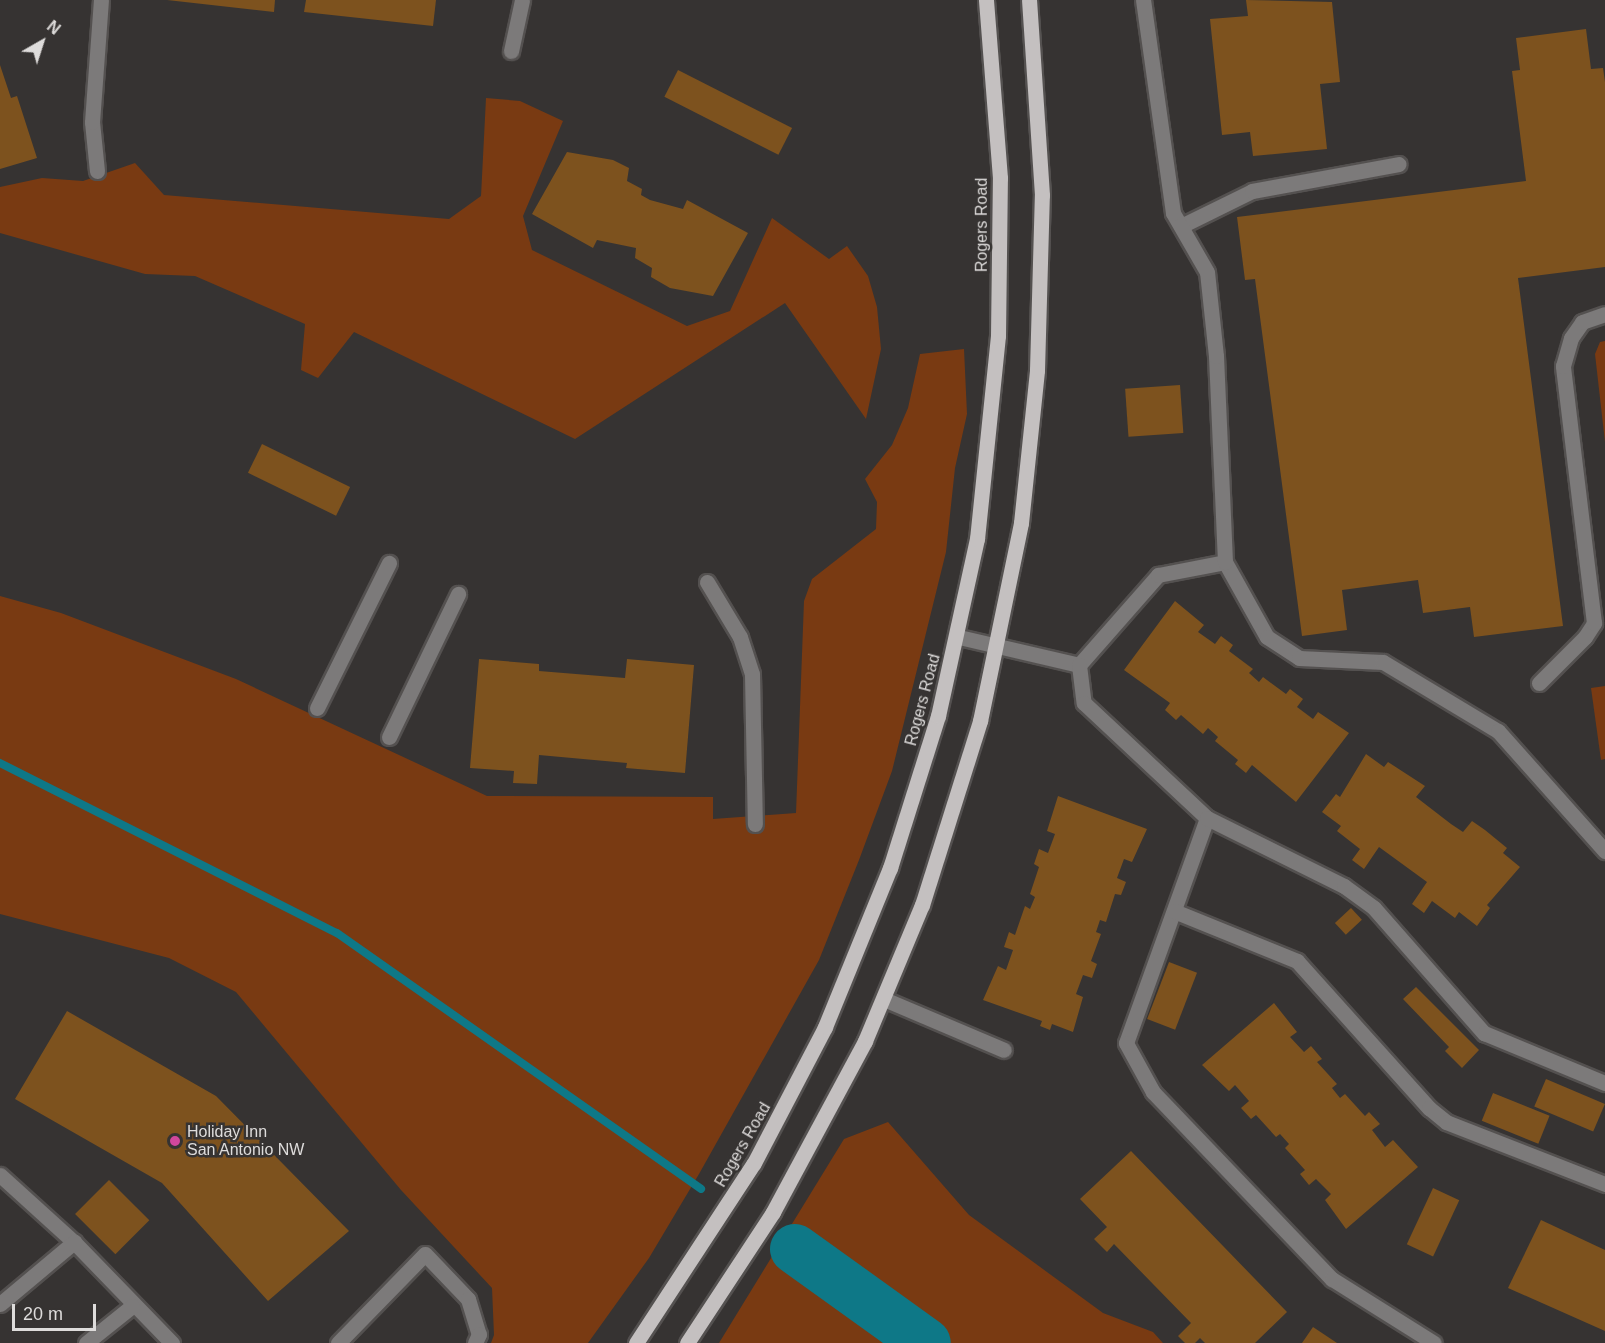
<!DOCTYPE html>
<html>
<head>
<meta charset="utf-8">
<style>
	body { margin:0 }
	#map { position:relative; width:1605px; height:1343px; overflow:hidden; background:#363332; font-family:Helvetica,sans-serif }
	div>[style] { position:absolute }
	.green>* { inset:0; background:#793a12 }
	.stream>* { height:8px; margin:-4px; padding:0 4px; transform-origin:4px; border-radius:4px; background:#0e7887 }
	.river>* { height:50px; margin:-25px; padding:0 25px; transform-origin:25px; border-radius:25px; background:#0e7887 }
	.building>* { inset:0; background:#7d521e; transform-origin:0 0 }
	.roads { filter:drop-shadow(2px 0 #545150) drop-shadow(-2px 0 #545150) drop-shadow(0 2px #545150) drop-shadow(0 -2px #545150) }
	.minor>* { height:15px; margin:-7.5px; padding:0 7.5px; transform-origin:7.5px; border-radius:7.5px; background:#7c7a7a }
	.major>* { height:15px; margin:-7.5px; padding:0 7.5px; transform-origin:7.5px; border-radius:7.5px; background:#c4c0c0 }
	.dots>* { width:16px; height:16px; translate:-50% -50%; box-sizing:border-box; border:3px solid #363332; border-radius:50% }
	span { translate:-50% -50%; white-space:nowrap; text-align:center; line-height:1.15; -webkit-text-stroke:5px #363332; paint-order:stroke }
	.street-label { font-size:16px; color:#dedcdb }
	.poi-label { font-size:16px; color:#dedcdb }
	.left { translate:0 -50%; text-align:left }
	.north { position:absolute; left:12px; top:12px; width:60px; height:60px; -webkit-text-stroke:4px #363332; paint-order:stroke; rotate:39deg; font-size:16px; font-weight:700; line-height:24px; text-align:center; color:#dedcdb }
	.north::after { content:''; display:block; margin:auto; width:21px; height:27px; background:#dedcdb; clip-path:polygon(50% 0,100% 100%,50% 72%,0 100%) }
	.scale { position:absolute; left:12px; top:1304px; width:84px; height:27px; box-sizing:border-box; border:3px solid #dedcdb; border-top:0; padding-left:8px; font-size:18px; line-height:21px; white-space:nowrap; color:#dedcdb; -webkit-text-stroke:4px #363332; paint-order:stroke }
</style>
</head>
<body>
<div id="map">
	<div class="green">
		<i style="clip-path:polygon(486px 98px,520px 101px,563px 121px,523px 216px,532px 250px,687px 326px,730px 311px,772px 218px,829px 259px,847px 246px,868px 276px,877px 307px,881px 349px,866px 419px,785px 303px,575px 439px,354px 332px,318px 378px,301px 370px,305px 324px,195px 276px,145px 274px,0 233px,0 187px,42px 178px,83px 181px,135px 163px,164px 195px,449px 219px,481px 196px)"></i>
		<i style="clip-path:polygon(1605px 341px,1605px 442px,1595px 354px,1600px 342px)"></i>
		<i style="clip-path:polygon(964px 349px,967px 414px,955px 468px,946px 552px,892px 771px,859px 860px,819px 960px,699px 1174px,649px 1258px,588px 1343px,491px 1343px,494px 1335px,492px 1288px,401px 1190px,236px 992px,169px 958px,0 914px,0 596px,61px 613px,236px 679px,487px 796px,713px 797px,713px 819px,796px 813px,804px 601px,812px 579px,876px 529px,877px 502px,865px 479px,892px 445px,908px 408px,920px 354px)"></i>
		<i style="clip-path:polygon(1605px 686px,1605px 759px,1601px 760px,1591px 688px)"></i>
		<i style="clip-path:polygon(888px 1122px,969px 1215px,1103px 1313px,1153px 1332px,1163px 1343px,719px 1343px,844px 1139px)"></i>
	</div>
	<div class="stream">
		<i style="left:0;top:763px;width:377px;rotate:26.8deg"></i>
		<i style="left:337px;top:933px;width:445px;rotate:35.1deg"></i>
	</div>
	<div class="river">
		<i style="left:795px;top:1249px;width:161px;rotate:35.7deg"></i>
	</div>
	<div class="building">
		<i style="clip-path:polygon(167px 0,275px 0,274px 12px)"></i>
		<i style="clip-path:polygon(306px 0,436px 0,433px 26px,304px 12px)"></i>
		<i style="clip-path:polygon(1246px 0,1332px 2px,1340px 82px,1320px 84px,1327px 149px,1253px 156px,1250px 132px,1222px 135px,1210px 19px,1248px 16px)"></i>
		<i style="clip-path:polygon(1586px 29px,1591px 69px,1603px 68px,1605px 82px,1605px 267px,1518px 278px,1563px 626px,1474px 637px,1470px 607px,1423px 613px,1418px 580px,1342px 590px,1347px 630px,1302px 636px,1255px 279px,1245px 280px,1237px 217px,1526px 181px,1512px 71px,1520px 70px,1516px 38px)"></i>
		<i style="clip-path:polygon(0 65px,11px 98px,17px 96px,37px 158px,0 169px)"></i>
		<i style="left:678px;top:70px;width:128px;height:30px;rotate:27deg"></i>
		<i style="clip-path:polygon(567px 152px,613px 160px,629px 168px,627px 181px,642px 189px,641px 195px,650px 200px,683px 209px,687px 200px,748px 233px,713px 296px,670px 288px,651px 277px,652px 268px,635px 258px,636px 248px,597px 240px,593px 248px,532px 214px)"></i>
		<i style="left:1180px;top:385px;width:48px;height:55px;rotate:86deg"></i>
		<i style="left:262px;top:444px;width:98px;height:32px;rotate:26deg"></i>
		<i style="clip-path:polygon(1175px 601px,1204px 625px,1198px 632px,1215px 644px,1221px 636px,1233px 645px,1229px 651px,1253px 669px,1249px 673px,1259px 682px,1263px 677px,1286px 694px,1290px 689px,1303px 699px,1297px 707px,1313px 719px,1318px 712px,1349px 733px,1296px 802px,1252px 765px,1246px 773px,1235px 764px,1238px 760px,1215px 741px,1218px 737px,1208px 728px,1203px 734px,1181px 715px,1176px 720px,1165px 710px,1170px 703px,1124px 670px)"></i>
		<i style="clip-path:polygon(479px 659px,539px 664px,539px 671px,625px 678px,627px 659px,694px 665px,685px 773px,626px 768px,627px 763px,539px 755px,537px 784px,513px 783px,514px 771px,470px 768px)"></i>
		<i style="clip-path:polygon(1366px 754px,1384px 767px,1388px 762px,1425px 786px,1416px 797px,1451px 824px,1463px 832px,1472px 821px,1485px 830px,1507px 848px,1503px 853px,1520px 867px,1487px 905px,1490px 908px,1477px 926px,1459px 912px,1455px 918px,1432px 901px,1424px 913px,1412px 904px,1427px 882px,1379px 847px,1364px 869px,1352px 860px,1360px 849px,1337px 831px,1341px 826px,1322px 812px,1336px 794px,1340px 797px)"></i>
		<i style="clip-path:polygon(1058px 796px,1147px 829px,1132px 862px,1124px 859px,1117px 878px,1126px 882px,1121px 895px,1115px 894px,1106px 922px,1100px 920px,1096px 932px,1101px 934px,1091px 961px,1097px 964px,1092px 978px,1083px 975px,1076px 994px,1083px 997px,1073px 1032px,1052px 1024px,1050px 1030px,1040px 1026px,1042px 1021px,983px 1000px,998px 966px,1006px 970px,1013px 950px,1004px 947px,1009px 932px,1015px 935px,1025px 906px,1030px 909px,1035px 897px,1030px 894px,1039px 867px,1034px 864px,1039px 849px,1048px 853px,1055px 834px,1047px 831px)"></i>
		<i style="left:1351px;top:908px;width:16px;height:22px;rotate:47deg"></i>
		<i style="left:1169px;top:962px;width:30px;height:61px;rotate:21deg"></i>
		<i style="clip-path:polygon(1416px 987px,1479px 1050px,1462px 1068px,1445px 1051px,1449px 1047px,1403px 999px)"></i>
		<i style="clip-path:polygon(1274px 1003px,1297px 1032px,1290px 1037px,1304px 1052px,1311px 1046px,1322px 1059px,1317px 1062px,1337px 1084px,1332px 1088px,1340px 1098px,1345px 1094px,1365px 1116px,1369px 1112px,1380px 1124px,1372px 1130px,1385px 1147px,1393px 1140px,1418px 1167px,1346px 1229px,1325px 1200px,1331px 1194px,1316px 1179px,1309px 1185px,1300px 1174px,1305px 1170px,1285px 1148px,1289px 1144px,1280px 1134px,1276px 1137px,1256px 1115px,1251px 1119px,1241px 1108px,1249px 1101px,1235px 1085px,1229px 1091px,1202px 1065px)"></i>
		<i style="clip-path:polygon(67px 1011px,216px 1096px,349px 1231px,268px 1301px,162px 1183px,15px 1099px)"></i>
		<i style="left:1546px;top:1079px;width:64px;height:30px;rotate:23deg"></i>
		<i style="left:1493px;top:1093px;width:61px;height:30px;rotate:22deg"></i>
		<i style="clip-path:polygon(1131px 1151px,1287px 1312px,1255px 1343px,1205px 1343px,1200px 1338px,1195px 1343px,1185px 1343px,1178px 1336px,1191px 1323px,1114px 1244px,1107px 1252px,1094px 1239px,1107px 1227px,1080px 1199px)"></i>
		<i style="left:109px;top:1180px;width:57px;height:48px;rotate:45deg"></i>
		<i style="left:1433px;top:1188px;width:29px;height:62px;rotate:25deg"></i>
		<i style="clip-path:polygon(1541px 1220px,1605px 1250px,1605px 1331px,1508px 1288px)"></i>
		<i style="clip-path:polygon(1313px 1327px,1337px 1343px,1302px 1343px)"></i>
	</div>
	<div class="roads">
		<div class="minor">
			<i style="left:511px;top:51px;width:52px;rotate:-77.8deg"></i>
			<i style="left:97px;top:171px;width:49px;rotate:-95.8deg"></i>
			<i style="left:92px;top:122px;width:122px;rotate:-85.8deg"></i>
			<i style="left:1181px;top:226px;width:79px;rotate:-26.2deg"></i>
			<i style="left:1252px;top:191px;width:149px;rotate:-10.4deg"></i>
			<i style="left:1225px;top:562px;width:86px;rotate:60.8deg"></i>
			<i style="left:1267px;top:637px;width:38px;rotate:33deg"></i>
			<i style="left:1299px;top:658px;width:84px;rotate:2.7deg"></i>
			<i style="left:1383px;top:662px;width:134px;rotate:31deg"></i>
			<i style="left:1498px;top:731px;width:161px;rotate:48.3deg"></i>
			<i style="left:707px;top:582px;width:64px;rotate:59deg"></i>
			<i style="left:740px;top:637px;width:39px;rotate:72deg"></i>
			<i style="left:752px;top:674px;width:150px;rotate:88.9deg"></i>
			<i style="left:959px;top:637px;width:123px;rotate:13.1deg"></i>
			<i style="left:1079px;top:665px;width:120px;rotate:-48.7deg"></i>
			<i style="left:1158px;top:575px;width:68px;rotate:-11deg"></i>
			<i style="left:1225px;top:562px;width:206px;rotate:-92.5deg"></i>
			<i style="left:1216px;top:356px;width:84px;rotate:-96.1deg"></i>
			<i style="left:1207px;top:272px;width:68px;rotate:-120deg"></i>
			<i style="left:1173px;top:213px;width:215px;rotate:-98deg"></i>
			<i style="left:1079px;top:665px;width:38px;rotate:83deg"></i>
			<i style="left:1084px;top:703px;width:168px;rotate:43.1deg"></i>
			<i style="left:1207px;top:818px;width:239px;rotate:109.8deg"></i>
			<i style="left:1126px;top:1043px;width:56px;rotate:61.1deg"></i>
			<i style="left:1153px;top:1092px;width:259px;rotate:46.3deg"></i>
			<i style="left:1332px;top:1279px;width:120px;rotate:32.1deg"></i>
			<i style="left:1539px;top:683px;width:65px;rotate:-45deg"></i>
			<i style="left:1585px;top:637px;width:17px;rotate:-57deg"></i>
			<i style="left:1594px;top:623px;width:259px;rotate:-96.9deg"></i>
			<i style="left:1563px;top:366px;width:29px;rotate:-74deg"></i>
			<i style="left:1571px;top:338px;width:19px;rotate:-55deg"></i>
			<i style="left:1582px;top:322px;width:24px;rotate:-19deg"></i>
			<i style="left:317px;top:708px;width:162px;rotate:-63.6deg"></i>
			<i style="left:389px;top:737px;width:159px;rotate:-64.2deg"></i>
			<i style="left:1207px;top:818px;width:153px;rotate:26.4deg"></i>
			<i style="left:1344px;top:886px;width:37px;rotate:36deg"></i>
			<i style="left:1374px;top:908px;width:167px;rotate:48.7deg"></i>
			<i style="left:1484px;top:1033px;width:131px;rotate:22.5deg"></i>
			<i style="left:1174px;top:911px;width:133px;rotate:22.1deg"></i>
			<i style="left:1297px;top:961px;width:198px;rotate:48.1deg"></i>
			<i style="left:1429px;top:1108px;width:22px;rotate:39deg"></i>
			<i style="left:1446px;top:1122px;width:171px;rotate:21.3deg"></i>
			<i style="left:884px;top:999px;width:130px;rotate:23deg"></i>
			<i style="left:0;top:1175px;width:100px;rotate:42.2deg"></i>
			<i style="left:74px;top:1242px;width:141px;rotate:45.9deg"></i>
			<i style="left:0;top:1304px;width:97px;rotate:-40deg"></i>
			<i style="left:86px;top:1343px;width:59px;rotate:-38.8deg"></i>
			<i style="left:338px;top:1343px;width:124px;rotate:-45.7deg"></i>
			<i style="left:425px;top:1254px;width:62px;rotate:46.3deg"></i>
			<i style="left:468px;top:1299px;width:37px;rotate:73deg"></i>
			<i style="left:479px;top:1334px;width:10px;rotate:114deg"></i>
		</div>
		<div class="major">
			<i style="left:636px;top:1343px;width:215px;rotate:-56.8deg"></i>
			<i style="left:754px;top:1163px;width:153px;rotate:-62.4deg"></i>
			<i style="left:825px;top:1027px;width:172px;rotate:-67.8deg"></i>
			<i style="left:890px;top:868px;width:159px;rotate:-72.5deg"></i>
			<i style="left:938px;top:716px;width:181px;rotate:-77.6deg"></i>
			<i style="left:977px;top:539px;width:204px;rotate:-84.1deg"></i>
			<i style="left:998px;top:336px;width:158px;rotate:-89.3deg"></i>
			<i style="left:1000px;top:178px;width:179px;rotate:-94.5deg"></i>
			<i style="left:687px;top:1343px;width:157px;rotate:-56.7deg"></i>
			<i style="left:773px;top:1212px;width:194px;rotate:-61.7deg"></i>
			<i style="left:865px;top:1041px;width:147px;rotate:-67.3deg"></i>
			<i style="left:922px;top:905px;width:193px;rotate:-72.5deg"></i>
			<i style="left:980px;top:721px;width:202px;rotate:-78.3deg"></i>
			<i style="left:1021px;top:523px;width:154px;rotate:-84deg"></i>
			<i style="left:1037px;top:370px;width:175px;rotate:-88.4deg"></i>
			<i style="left:1042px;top:195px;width:195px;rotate:-93.8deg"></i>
		</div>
	</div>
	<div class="dots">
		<i style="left:175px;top:1141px;background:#d1479c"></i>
	</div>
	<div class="street-label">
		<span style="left:982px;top:225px;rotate:-90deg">Rogers Road</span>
		<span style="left:923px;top:700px;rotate:-75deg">Rogers Road</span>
		<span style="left:743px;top:1145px;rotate:-60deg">Rogers Road</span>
	</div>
	<div class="poi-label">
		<span class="left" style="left:187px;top:1141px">Holiday Inn<br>San Antonio NW</span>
	</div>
	<div class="north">N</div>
	<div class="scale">20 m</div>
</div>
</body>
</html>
